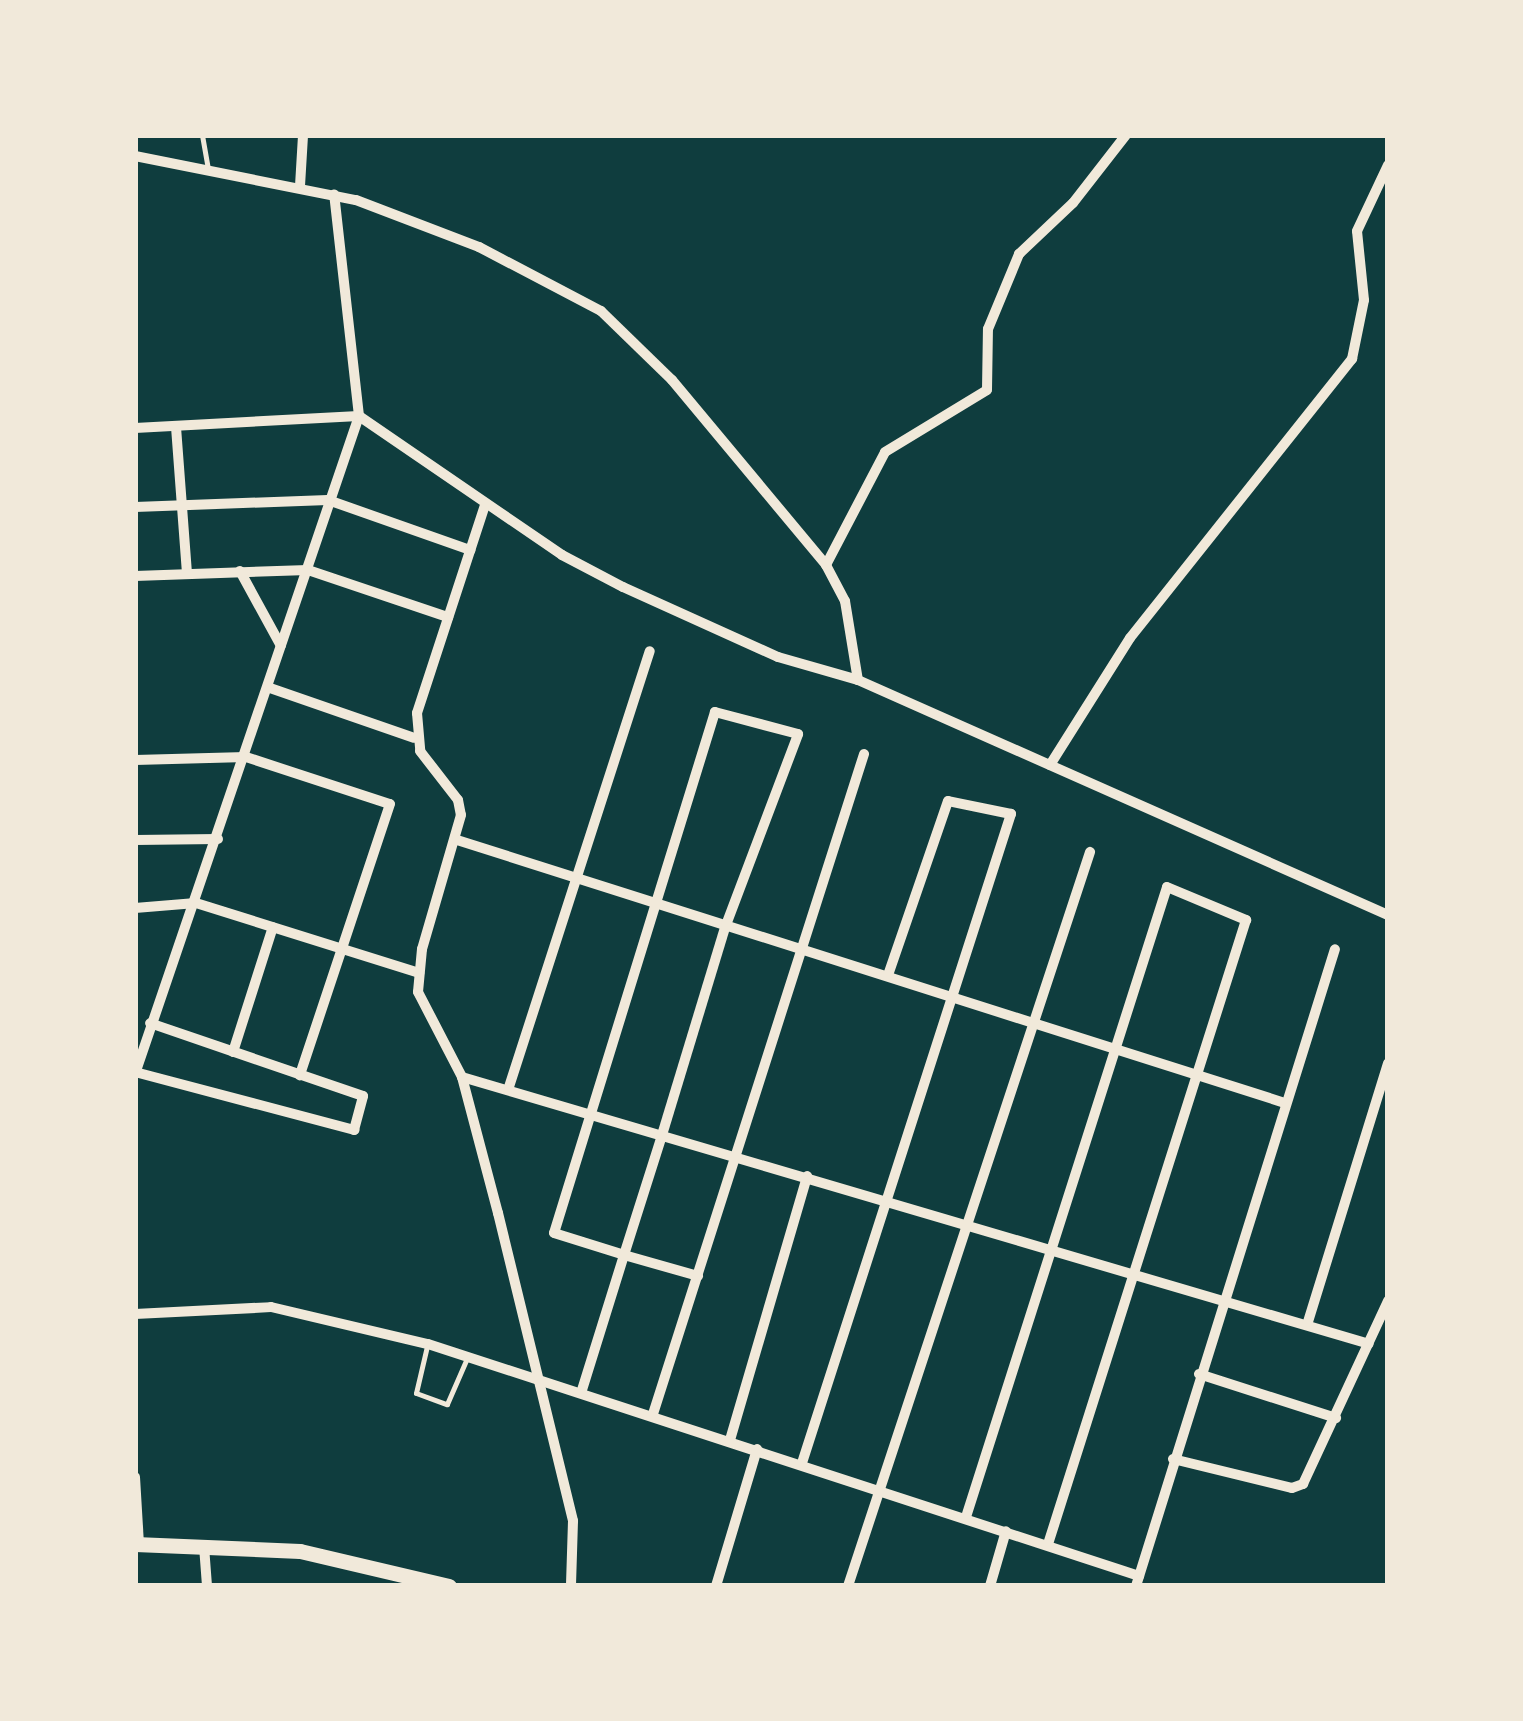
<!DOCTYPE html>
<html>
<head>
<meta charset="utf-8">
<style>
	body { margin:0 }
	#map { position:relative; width:1523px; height:1721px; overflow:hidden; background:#0f3d3e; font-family:"Times New Roman",serif }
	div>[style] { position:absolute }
	.service>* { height:5px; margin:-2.5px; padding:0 2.5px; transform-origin:2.5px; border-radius:2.5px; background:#f1e9da }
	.minor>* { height:10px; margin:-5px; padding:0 5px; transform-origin:5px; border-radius:5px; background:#f1e9da }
	.primary>* { height:15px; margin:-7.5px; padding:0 7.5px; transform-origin:7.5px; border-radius:7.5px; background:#f1e9da }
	span { translate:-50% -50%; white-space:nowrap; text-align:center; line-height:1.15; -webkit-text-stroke:8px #f1e9da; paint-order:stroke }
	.frame { position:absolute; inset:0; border:138px solid #f1e9da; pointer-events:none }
</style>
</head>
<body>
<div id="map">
	<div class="service">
		<i style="left:202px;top:135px;width:34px;rotate:80deg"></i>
		<i style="left:427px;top:1346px;width:48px;rotate:103.2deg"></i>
		<i style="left:416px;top:1393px;width:33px;rotate:20deg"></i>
		<i style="left:447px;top:1404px;width:50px;rotate:-66.5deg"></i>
	</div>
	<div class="minor">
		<i style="left:135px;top:156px;width:225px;rotate:11.3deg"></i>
		<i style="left:356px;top:200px;width:132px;rotate:20.9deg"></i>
		<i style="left:479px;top:247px;width:138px;rotate:27.7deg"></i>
		<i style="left:601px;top:311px;width:99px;rotate:44.2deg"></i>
		<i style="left:672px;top:380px;width:241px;rotate:50.2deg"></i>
		<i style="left:826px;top:565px;width:41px;rotate:62.2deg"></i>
		<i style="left:845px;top:601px;width:80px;rotate:80.7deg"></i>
		<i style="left:300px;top:186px;width:51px;rotate:-86.6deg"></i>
		<i style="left:176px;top:427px;width:147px;rotate:85.7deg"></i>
		<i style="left:135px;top:428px;width:224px;rotate:-3.1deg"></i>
		<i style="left:359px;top:416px;width:246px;rotate:34.4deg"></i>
		<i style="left:562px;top:555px;width:69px;rotate:27.7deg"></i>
		<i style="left:623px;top:587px;width:170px;rotate:24.3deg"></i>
		<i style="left:778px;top:657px;width:83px;rotate:16deg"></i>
		<i style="left:858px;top:680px;width:580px;rotate:23.91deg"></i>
		<i style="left:485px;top:505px;width:219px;rotate:108.1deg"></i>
		<i style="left:417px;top:713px;width:38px;rotate:85deg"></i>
		<i style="left:420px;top:751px;width:62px;rotate:52.2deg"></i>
		<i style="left:458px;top:800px;width:15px;rotate:79deg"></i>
		<i style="left:461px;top:815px;width:140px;rotate:106.2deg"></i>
		<i style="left:422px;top:949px;width:43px;rotate:95.3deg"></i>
		<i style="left:418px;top:992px;width:96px;rotate:62.6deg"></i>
		<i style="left:462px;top:1077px;width:141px;rotate:75.2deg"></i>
		<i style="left:498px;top:1213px;width:317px;rotate:76.3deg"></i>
		<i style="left:573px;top:1521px;width:65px;rotate:91.8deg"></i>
		<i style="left:135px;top:507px;width:193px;rotate:-2.1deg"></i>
		<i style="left:328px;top:500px;width:151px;rotate:19.4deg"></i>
		<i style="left:826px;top:565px;width:127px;rotate:-62.4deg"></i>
		<i style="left:885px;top:452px;width:119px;rotate:-31.3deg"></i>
		<i style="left:987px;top:390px;width:61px;rotate:-89.1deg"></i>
		<i style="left:988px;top:329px;width:81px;rotate:-67.5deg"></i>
		<i style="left:1019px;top:254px;width:74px;rotate:-43.4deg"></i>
		<i style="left:1073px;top:203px;width:86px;rotate:-52.1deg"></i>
		<i style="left:240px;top:571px;width:85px;rotate:61.3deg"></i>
		<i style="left:135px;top:576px;width:173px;rotate:-2deg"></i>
		<i style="left:308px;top:570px;width:148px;rotate:18.6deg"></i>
		<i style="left:270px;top:688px;width:152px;rotate:19.1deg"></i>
		<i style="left:135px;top:760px;width:111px;rotate:-1.5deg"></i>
		<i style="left:246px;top:757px;width:151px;rotate:18.1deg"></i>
		<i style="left:390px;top:804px;width:286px;rotate:108.4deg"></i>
		<i style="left:1050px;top:765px;width:150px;rotate:-57.8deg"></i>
		<i style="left:1130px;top:638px;width:357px;rotate:-51.5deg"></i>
		<i style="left:1352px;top:359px;width:60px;rotate:-78.5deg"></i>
		<i style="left:1364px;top:300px;width:69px;rotate:-95.8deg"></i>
		<i style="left:1357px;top:231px;width:73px;rotate:-64.8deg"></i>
		<i style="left:135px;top:840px;width:83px;rotate:-0.7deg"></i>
		<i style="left:457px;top:840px;width:866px;rotate:17.62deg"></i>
		<i style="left:135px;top:908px;width:61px;rotate:-4.7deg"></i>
		<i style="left:196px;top:903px;width:234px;rotate:17.4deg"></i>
		<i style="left:233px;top:1052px;width:131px;rotate:-72.3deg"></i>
		<i style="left:135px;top:1072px;width:227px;rotate:14.8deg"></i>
		<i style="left:354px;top:1130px;width:35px;rotate:-75deg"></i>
		<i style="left:363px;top:1096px;width:225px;rotate:-161.1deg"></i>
		<i style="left:135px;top:1074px;width:695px;rotate:-71.2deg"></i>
		<i style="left:359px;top:416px;width:223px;rotate:-96.4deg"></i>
		<i style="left:462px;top:1077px;width:945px;rotate:16.4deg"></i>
		<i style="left:508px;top:1090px;width:461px;rotate:-72.1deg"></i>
		<i style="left:135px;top:1314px;width:136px;rotate:-2.9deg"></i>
		<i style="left:271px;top:1307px;width:161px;rotate:13.3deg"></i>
		<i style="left:428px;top:1344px;width:748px;rotate:18.07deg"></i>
		<i style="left:1307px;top:1325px;width:274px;rotate:-72.8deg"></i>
		<i style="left:1199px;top:1374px;width:144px;rotate:17.8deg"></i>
		<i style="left:582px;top:1390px;width:141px;rotate:-72.7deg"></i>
		<i style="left:624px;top:1255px;width:126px;rotate:-72.4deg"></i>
		<i style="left:662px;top:1135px;width:220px;rotate:-73.1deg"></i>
		<i style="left:726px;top:925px;width:204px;rotate:-69.3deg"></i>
		<i style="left:798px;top:734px;width:86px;rotate:-165.2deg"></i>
		<i style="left:715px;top:712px;width:545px;rotate:107.17deg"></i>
		<i style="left:554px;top:1233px;width:73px;rotate:17.4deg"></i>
		<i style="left:624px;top:1255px;width:77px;rotate:15.8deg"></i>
		<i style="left:653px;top:1414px;width:693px;rotate:-72.27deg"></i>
		<i style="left:730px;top:1440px;width:275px;rotate:-73.7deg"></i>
		<i style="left:1173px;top:1459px;width:122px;rotate:13.7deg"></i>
		<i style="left:1292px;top:1488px;width:12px;rotate:-20deg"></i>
		<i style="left:1303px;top:1484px;width:202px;rotate:-65.1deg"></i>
		<i style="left:802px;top:1463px;width:682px;rotate:-72.15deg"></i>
		<i style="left:1011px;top:814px;width:64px;rotate:-168.3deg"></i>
		<i style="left:948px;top:801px;width:184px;rotate:109deg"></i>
		<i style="left:135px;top:1477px;width:67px;rotate:86.6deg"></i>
		<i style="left:966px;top:1517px;width:661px;rotate:-72.3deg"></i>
		<i style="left:1167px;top:887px;width:86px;rotate:22.7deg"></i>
		<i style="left:1246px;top:920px;width:655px;rotate:107.6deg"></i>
		<i style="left:204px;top:1546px;width:40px;rotate:85.7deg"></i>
		<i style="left:716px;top:1586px;width:143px;rotate:-73.3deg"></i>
		<i style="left:848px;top:1586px;width:773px;rotate:-71.75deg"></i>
		<i style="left:990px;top:1586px;width:57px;rotate:-73.8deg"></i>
		<i style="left:1136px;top:1586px;width:667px;rotate:-72.65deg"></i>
	</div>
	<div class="primary">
		<i style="left:135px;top:1544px;width:165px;rotate:2.4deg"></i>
		<i style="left:300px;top:1551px;width:153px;rotate:13.2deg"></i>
	</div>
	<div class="frame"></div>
</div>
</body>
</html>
